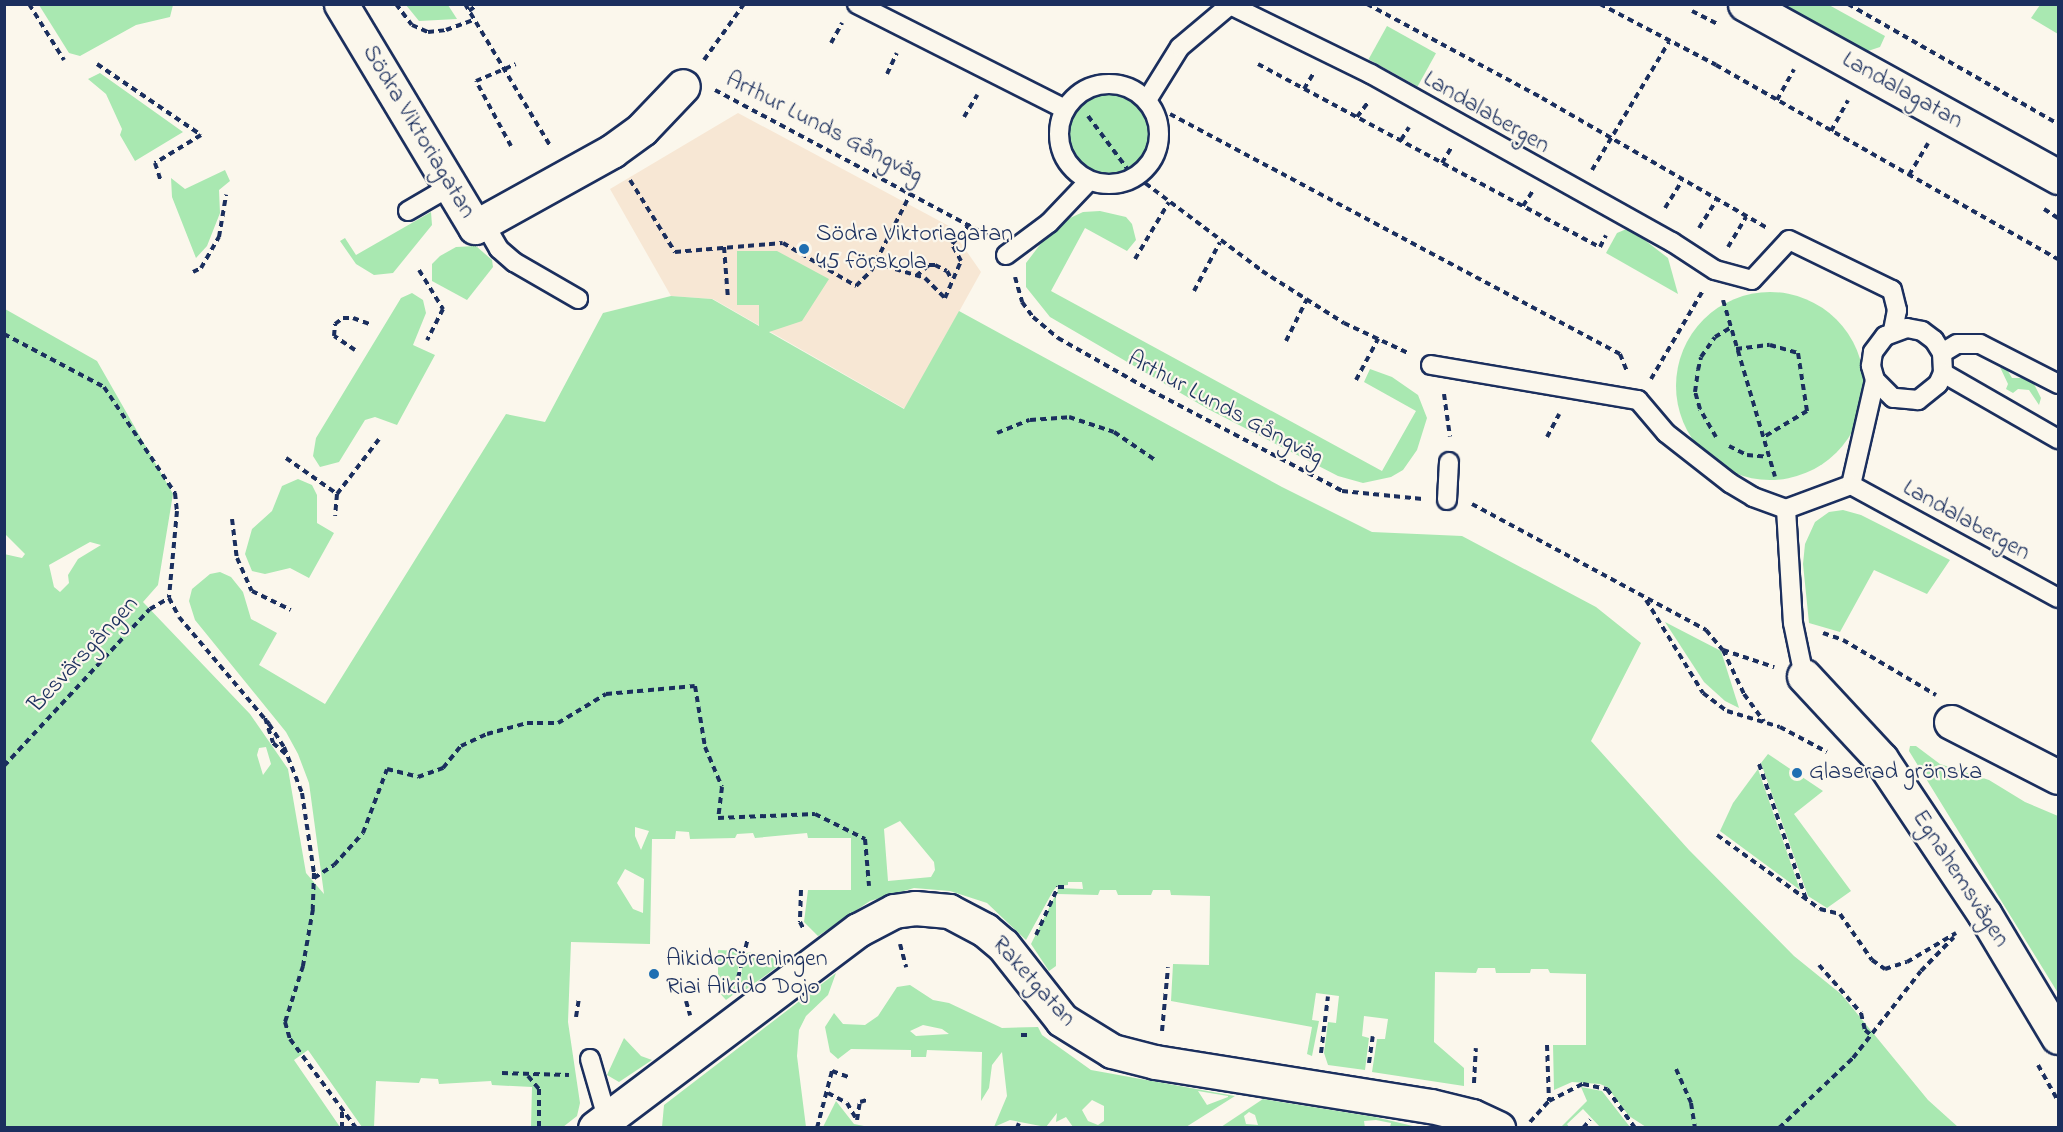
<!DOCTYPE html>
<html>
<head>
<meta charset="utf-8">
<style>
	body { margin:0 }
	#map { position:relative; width:2063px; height:1132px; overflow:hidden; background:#fbf7ec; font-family:"Indie Flower",sans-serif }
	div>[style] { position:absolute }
	.built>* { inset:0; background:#f7e7d4 }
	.green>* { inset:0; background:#a9e8b1; transform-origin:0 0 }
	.round { border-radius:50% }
	.path>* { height:4px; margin-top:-2px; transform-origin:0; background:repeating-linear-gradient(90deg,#1b2f5e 0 6px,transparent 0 10.5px) }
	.roads { filter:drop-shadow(2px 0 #1b2f5e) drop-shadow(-2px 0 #1b2f5e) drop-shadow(0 2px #1b2f5e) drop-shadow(0 -2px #1b2f5e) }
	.lane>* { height:18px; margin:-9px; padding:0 9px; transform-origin:9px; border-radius:9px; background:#fbf7ec }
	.lane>.ring { margin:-9px; padding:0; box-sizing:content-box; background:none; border:18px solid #fbf7ec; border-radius:50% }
	.street>* { height:33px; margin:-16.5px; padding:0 16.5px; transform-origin:16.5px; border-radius:16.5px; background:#fbf7ec }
	.dots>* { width:16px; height:16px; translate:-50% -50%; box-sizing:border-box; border:3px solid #fbf7ec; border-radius:50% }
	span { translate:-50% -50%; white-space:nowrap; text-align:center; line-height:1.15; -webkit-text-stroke:4.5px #fbf7ec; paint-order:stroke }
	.street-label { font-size:24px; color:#1b2f5e }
	.poi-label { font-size:24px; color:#1b2f5e }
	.left { translate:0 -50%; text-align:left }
	.frame { position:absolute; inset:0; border:6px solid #1b2f5e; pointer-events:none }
</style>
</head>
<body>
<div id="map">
	<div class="built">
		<i style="clip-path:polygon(738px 113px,949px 226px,981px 272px,905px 409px,713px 299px,671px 296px,610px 189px)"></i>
	</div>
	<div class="green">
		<i style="clip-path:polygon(173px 5px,170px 17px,136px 25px,80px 56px,69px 53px,39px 5px)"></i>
		<i style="clip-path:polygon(406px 5px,448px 5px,457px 19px,419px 21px)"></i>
		<i style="clip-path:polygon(1774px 5px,1829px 5px,1885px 36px,1880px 47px,1865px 52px)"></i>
		<i style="clip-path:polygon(2040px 5px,2058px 5px,2058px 34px,2031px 18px)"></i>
		<i style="left:1387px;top:26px;width:56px;height:38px;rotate:29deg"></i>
		<i style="clip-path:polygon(100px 73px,183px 132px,135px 161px,120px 135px,122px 129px,106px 94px,88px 79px)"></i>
		<i class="round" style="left:1069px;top:93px;width:80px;height:80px"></i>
		<i style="clip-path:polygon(225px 170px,230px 181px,219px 190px,220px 213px,207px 246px,196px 258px,172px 197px,171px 178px,185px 189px)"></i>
		<i style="clip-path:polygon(1100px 211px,1126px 217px,1132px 224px,1136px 240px,1127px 251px,1085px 228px,1051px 291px,1382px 471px,1416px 411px,1364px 382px,1370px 369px,1392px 377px,1418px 395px,1427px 418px,1417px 450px,1403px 470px,1391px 477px,1363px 483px,1338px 476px,1208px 409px,1050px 317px,1026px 287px,1026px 263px,1055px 225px,1083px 212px)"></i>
		<i style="clip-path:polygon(431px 212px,432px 225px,393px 273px,374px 275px,356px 264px,340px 241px,345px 238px,356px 255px)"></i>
		<i style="clip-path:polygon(1629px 228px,1668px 258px,1678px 294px,1606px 253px,1617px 233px)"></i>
		<i style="clip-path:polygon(476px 246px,492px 260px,493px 267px,467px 300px,432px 281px,432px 264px,440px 256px,456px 247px)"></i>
		<i style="clip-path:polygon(evenodd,737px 251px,777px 251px,829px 279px,802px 321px,769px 332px,904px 409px,959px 311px,1282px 487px,1372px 532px,1462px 536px,1596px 607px,1641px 643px,1591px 741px,1689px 850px,1794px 956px,1841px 994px,1928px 1100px,1958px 1127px,1646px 1127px,1629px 1116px,1607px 1087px,1600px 1084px,1572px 1082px,1554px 1090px,1553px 1045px,1586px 1045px,1586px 974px,1550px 973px,1548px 969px,1531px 969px,1530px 973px,1496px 973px,1495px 968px,1478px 968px,1476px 973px,1435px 972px,1434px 1042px,1464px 1068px,1464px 1086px,1372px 1072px,1377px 1039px,1385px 1039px,1388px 1019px,1364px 1016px,1362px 1036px,1369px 1038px,1365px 1070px,1328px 1065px,1324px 1053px,1328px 1022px,1336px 1023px,1339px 996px,1316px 993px,1312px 1020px,1319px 1021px,1312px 1056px,1307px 1054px,1312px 1027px,1171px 1001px,1173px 964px,1209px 965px,1210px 896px,1171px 895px,1170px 890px,1153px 890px,1151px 895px,1118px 895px,1116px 890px,1100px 890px,1098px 895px,1057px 894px,1058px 888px,1083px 889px,1082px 882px,1068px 882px,1068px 885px,1057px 886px,1053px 891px,1026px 940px,987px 903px,950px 891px,914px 888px,870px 901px,818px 936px,804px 922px,808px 890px,851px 890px,851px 838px,808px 838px,807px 833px,755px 838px,753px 833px,737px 834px,735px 838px,690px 839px,689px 832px,676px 831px,675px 839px,652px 839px,650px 944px,571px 942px,568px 1022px,580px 1103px,577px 1116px,563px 1127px,531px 1127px,532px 1087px,492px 1085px,491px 1081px,439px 1084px,438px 1079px,421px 1078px,419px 1083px,376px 1081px,374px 1127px,362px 1127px,308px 1050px,294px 1060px,340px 1127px,5px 1127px,4px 554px,22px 558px,25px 554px,5px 534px,5px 309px,97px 361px,173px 494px,158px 585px,143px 602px,250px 714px,288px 769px,306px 873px,324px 894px,309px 783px,298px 754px,286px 732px,195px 620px,189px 601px,192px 589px,210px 574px,220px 572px,231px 577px,243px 592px,251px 619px,277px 633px,259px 665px,325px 704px,506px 414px,545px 422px,603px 313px,671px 296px,712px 299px,759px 326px,759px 305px,737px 305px,737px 251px,90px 542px,101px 545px,78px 559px,68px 575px,69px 583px,60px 592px,54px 587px,49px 565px,90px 542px,737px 251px,266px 747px,271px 764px,263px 775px,257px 755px,259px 748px,266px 747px,737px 251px,900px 821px,934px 862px,935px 870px,931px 877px,888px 881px,884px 829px,900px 821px,737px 251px,635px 827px,649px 831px,641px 850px,635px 836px,635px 827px,737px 251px,625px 869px,644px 879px,643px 913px,633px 909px,617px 883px,625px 869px)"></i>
		<i class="round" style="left:1676px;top:292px;width:188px;height:188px"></i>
		<i style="clip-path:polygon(412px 293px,423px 300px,426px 313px,413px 345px,435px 355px,397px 425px,375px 417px,365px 420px,339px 462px,320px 467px,313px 456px,316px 438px,401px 298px)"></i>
		<i style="clip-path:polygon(1999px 365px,2005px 366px,2012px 378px,2027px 378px,2033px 382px,2041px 398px,2039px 405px,2029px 390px,2018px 389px,2013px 393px,2006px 389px,2008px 384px)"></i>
		<i style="clip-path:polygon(298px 479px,312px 485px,317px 495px,317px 523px,334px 533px,309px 578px,290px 568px,265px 574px,252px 571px,245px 554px,252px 529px,272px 511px,282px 486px)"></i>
		<i style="clip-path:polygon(1843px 510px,1861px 515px,1950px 560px,1927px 594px,1874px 570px,1840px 632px,1809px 623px,1803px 564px,1805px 544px,1815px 522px,1829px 512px)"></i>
		<i style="clip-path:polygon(1665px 622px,1721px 651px,1739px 708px,1725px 701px,1704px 682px)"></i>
		<i style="clip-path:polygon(1910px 746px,1916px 746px,1940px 764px,1989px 780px,2025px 802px,2058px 816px,2058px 993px,1909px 751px)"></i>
		<i style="clip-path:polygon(1768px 754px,1823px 791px,1794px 814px,1851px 891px,1827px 908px,1808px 896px,1761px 763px)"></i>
		<i style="clip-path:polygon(1758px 769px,1800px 890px,1720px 831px,1733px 803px)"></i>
		<i style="clip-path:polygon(1056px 894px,1056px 966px,1049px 971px,1031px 944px)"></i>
		<i style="clip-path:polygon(718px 950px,741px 951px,734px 994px,726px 1000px,718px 991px)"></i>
		<i style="clip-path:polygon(751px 952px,777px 957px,781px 964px,740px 994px,743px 954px)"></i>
		<i style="clip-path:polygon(836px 973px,828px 995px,806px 1016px,799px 1030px,797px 1056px,806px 1127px,662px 1127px,664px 1105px)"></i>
		<i style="clip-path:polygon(evenodd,910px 985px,933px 1000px,949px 1003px,1002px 1028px,1038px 1027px,1042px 1035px,1091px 1070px,1235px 1096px,1186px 1127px,1073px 1127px,1066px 1117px,1056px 1122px,1057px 1113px,1046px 1127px,1010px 1120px,994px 1127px,1007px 1096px,1002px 1052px,992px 1065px,989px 1088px,981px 1101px,982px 1052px,927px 1050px,926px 1057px,911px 1057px,911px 1050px,851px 1049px,838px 1059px,830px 1052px,825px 1027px,834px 1013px,843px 1024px,865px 1025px,878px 1016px,897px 987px,910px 985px,923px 1025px,942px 1029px,949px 1034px,916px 1036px,910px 1031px,923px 1025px,910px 985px,1198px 1091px,1228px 1096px,1228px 1097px,1207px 1105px,1198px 1091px,910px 985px,1092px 1100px,1104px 1106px,1104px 1121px,1098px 1125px,1088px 1121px,1082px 1110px,1092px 1100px)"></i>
		<i style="clip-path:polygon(624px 1038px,641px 1056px,652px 1060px,619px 1082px,607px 1075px)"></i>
		<i style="clip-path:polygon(1581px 1087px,1602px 1091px,1630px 1127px,1600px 1127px,1583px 1109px,1567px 1124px,1569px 1127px,1561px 1127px,1587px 1101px)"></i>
		<i style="clip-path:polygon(evenodd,1263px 1099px,1375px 1117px,1417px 1127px,1390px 1127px,1391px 1123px,1376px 1120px,1364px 1121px,1365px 1128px,1221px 1127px,1263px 1099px,1249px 1112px,1255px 1115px,1258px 1125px,1246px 1124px,1244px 1116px,1249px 1112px)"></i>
		<i style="clip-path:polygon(836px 1101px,854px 1124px,869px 1127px,823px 1127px)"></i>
	</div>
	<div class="path">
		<i style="left:29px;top:4px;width:66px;rotate:58deg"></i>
		<i style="left:396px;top:4px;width:26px;rotate:53deg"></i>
		<i style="left:412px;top:25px;width:17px;rotate:24deg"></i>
		<i style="left:428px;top:32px;width:18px;rotate:-6deg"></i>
		<i style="left:446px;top:30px;width:30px;rotate:-20deg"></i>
		<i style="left:465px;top:4px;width:167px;rotate:59deg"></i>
		<i style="left:1367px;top:4px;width:199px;rotate:28.2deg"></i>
		<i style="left:1542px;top:98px;width:260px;rotate:30deg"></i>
		<i style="left:1600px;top:4px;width:131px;rotate:27.7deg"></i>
		<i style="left:1716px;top:65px;width:393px;rotate:29.6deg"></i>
		<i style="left:1848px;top:4px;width:242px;rotate:29.7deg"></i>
		<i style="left:469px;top:11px;width:11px;rotate:-38deg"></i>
		<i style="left:1692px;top:11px;width:30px;rotate:27deg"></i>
		<i style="left:831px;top:43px;width:23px;rotate:-61deg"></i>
		<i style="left:704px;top:60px;width:69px;rotate:-54.5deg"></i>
		<i style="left:97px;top:64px;width:126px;rotate:34.3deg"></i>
		<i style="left:201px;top:135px;width:54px;rotate:148.7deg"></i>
		<i style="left:155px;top:163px;width:20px;rotate:72deg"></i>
		<i style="left:1258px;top:64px;width:388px;rotate:28.2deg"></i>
		<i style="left:1600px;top:247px;width:13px;rotate:-63deg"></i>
		<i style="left:887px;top:74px;width:23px;rotate:-65deg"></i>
		<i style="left:1304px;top:89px;width:17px;rotate:-59deg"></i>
		<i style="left:715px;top:90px;width:310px;rotate:28.1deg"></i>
		<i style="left:1777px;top:100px;width:35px;rotate:-61deg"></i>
		<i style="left:1170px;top:114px;width:510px;rotate:28.07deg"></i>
		<i style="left:1620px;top:354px;width:18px;rotate:68deg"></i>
		<i style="left:1088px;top:116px;width:77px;rotate:53.4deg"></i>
		<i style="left:964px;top:117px;width:26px;rotate:-59deg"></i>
		<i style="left:1357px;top:117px;width:20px;rotate:-53deg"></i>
		<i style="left:1831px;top:131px;width:35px;rotate:-61deg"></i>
		<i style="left:1401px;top:140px;width:15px;rotate:-58deg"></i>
		<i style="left:511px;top:146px;width:74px;rotate:-118.3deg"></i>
		<i style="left:476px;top:81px;width:43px;rotate:-23deg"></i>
		<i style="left:1442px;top:163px;width:17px;rotate:-59deg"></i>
		<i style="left:1592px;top:170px;width:149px;rotate:-59deg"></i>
		<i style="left:1909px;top:175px;width:37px;rotate:-59deg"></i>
		<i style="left:1137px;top:177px;width:156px;rotate:36.9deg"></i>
		<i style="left:1262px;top:271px;width:97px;rotate:32.4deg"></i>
		<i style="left:1344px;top:323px;width:71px;rotate:25.1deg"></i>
		<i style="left:630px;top:180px;width:85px;rotate:58deg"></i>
		<i style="left:675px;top:252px;width:108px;rotate:-4.8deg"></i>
		<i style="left:783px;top:243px;width:85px;rotate:30.5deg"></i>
		<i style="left:856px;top:286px;width:21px;rotate:-45deg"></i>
		<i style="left:871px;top:271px;width:88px;rotate:-62.9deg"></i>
		<i style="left:1523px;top:206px;width:17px;rotate:-57deg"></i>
		<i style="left:1665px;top:208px;width:32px;rotate:-58deg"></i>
		<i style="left:2044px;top:209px;width:17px;rotate:33deg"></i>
		<i style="left:1699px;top:228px;width:32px;rotate:-58deg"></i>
		<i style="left:724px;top:247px;width:52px;rotate:85.6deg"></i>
		<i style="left:1728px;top:247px;width:35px;rotate:-59deg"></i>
		<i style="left:1135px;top:259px;width:66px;rotate:-59.2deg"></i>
		<i style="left:875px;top:263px;width:52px;rotate:16.7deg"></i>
		<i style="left:925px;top:278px;width:28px;rotate:45deg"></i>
		<i style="left:945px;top:298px;width:40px;rotate:-66.6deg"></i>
		<i style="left:961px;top:261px;width:19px;rotate:-118deg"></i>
		<i style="left:952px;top:244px;width:27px;rotate:-48deg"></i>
		<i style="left:419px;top:270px;width:46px;rotate:58.4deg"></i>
		<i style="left:443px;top:309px;width:35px;rotate:117deg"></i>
		<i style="left:193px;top:272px;width:9px;rotate:-27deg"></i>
		<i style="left:201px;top:268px;width:36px;rotate:-60deg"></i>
		<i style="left:219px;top:237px;width:43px;rotate:-80.5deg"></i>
		<i style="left:916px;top:276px;width:17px;rotate:-40deg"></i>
		<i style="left:929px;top:265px;width:6px"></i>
		<i style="left:935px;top:265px;width:13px;rotate:27deg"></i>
		<i style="left:947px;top:271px;width:10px;rotate:61deg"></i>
		<i style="left:1015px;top:277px;width:26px;rotate:74deg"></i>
		<i style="left:1022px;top:302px;width:19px;rotate:54deg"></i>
		<i style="left:1033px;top:317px;width:33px;rotate:40deg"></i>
		<i style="left:1058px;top:338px;width:106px;rotate:29.5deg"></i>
		<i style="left:1150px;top:390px;width:217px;rotate:27.7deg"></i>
		<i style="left:1342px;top:491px;width:81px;rotate:5.6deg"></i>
		<i style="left:1194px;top:291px;width:55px;rotate:-62deg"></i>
		<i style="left:1723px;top:300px;width:184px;rotate:73.6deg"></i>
		<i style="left:4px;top:334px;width:113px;rotate:27.9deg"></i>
		<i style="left:104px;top:387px;width:128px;rotate:56.2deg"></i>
		<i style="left:175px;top:493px;width:18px;rotate:84deg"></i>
		<i style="left:177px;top:511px;width:87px;rotate:95.3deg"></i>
		<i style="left:169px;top:598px;width:21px;rotate:62deg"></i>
		<i style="left:179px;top:617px;width:140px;rotate:49.9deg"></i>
		<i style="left:269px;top:724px;width:27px;rotate:57deg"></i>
		<i style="left:284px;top:747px;width:49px;rotate:68.6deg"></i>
		<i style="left:302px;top:793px;width:81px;rotate:81.5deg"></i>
		<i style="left:314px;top:873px;width:36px;rotate:92deg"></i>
		<i style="left:313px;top:909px;width:58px;rotate:100deg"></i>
		<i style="left:303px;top:966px;width:59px;rotate:107.8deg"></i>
		<i style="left:285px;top:1022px;width:18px;rotate:74deg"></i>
		<i style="left:290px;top:1039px;width:111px;rotate:53.4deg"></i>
		<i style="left:1286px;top:341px;width:47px;rotate:-63.4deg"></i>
		<i style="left:1736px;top:349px;width:34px;rotate:-7deg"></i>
		<i style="left:1770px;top:345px;width:29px;rotate:16deg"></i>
		<i style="left:1798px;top:353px;width:59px;rotate:81.2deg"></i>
		<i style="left:1807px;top:411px;width:52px;rotate:149deg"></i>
		<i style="left:355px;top:350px;width:25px;rotate:-146deg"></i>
		<i style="left:334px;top:336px;width:12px;rotate:-85deg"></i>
		<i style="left:335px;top:324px;width:10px;rotate:-37deg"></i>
		<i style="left:343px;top:318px;width:10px"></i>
		<i style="left:353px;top:318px;width:20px;rotate:20deg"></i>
		<i style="left:1651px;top:379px;width:101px;rotate:-59.6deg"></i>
		<i style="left:1356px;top:380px;width:47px;rotate:-61.8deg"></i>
		<i style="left:1444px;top:394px;width:43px;rotate:82.1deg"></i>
		<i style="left:997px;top:433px;width:35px;rotate:-22deg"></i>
		<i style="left:1030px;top:420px;width:39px;rotate:-4deg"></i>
		<i style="left:1069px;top:417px;width:47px;rotate:18.4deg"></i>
		<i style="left:1114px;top:432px;width:50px;rotate:34.3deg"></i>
		<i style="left:1547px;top:437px;width:26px;rotate:-62deg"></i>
		<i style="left:1716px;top:437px;width:32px;rotate:-120deg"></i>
		<i style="left:1700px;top:409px;width:18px;rotate:-106deg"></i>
		<i style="left:1695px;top:392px;width:22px;rotate:-82deg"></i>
		<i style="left:1698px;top:370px;width:13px;rotate:-77deg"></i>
		<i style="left:1701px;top:357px;width:24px;rotate:-55deg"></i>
		<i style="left:1715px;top:337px;width:17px;rotate:-31deg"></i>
		<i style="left:1729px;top:446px;width:20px;rotate:27deg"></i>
		<i style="left:1747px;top:455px;width:21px;rotate:5deg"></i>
		<i style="left:286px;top:458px;width:62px;rotate:35.2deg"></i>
		<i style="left:337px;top:494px;width:22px;rotate:95deg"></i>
		<i style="left:337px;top:494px;width:69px;rotate:-52.6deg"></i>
		<i style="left:1472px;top:504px;width:266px;rotate:28.3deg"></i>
		<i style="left:1706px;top:630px;width:26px;rotate:50deg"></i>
		<i style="left:1723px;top:650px;width:54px;rotate:18.4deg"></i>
		<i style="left:232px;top:519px;width:39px;rotate:83deg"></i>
		<i style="left:237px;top:558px;width:36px;rotate:66deg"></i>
		<i style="left:252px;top:591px;width:43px;rotate:26deg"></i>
		<i style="left:1646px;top:600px;width:109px;rotate:58.5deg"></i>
		<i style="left:1703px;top:693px;width:30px;rotate:37deg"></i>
		<i style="left:1727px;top:711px;width:55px;rotate:16.8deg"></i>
		<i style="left:1780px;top:727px;width:53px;rotate:28deg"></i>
		<i style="left:1823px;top:633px;width:21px;rotate:19deg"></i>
		<i style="left:1843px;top:640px;width:108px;rotate:30.6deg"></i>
		<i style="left:1723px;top:650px;width:49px;rotate:64.5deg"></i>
		<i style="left:1744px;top:694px;width:34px;rotate:54deg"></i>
		<i style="left:265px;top:718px;width:26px;rotate:72deg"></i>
		<i style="left:273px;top:743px;width:18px;rotate:41deg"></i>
		<i style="left:1759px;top:764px;width:143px;rotate:70.8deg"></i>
		<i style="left:4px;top:766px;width:214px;rotate:-47.1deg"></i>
		<i style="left:150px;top:609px;width:22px;rotate:-30deg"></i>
		<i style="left:1717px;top:835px;width:127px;rotate:35.7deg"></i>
		<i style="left:1820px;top:909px;width:21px;rotate:14deg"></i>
		<i style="left:1840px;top:914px;width:56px;rotate:55.2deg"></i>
		<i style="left:1872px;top:960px;width:16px;rotate:35deg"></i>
		<i style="left:1885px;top:969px;width:23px;rotate:-18deg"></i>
		<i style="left:1907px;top:962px;width:57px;rotate:-30.6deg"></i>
		<i style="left:314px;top:878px;width:24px;rotate:-33deg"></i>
		<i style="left:334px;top:865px;width:43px;rotate:-47.8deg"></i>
		<i style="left:363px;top:833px;width:68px;rotate:-69.4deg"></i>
		<i style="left:387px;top:769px;width:32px;rotate:14deg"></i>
		<i style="left:418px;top:777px;width:27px;rotate:-20deg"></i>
		<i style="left:443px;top:768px;width:28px;rotate:-51deg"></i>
		<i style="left:461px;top:746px;width:29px;rotate:-25deg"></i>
		<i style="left:487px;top:734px;width:41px;rotate:-15.4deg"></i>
		<i style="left:527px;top:723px;width:31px"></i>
		<i style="left:558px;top:723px;width:56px;rotate:-31.1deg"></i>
		<i style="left:606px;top:694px;width:89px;rotate:-5.1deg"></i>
		<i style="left:695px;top:686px;width:62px;rotate:80.7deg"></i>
		<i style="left:705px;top:747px;width:43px;rotate:67deg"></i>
		<i style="left:722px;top:787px;width:31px;rotate:97deg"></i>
		<i style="left:718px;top:818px;width:97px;rotate:-2.4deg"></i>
		<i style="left:815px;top:814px;width:56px;rotate:26.6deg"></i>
		<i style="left:865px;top:839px;width:47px;rotate:85.1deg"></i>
		<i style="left:801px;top:890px;width:32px;rotate:92deg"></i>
		<i style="left:800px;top:922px;width:9px;rotate:63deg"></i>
		<i style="left:1036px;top:935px;width:53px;rotate:-65.4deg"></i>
		<i style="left:1058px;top:887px;width:10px"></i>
		<i style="left:900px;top:944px;width:24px;rotate:75deg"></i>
		<i style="left:1819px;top:965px;width:64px;rotate:48.8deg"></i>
		<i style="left:1861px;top:1013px;width:17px;rotate:77deg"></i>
		<i style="left:1865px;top:1030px;width:8px;rotate:40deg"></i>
		<i style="left:738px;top:978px;width:38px;rotate:-76deg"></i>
		<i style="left:686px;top:1001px;width:15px;rotate:74deg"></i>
		<i style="left:576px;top:1017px;width:19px;rotate:-81deg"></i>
		<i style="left:1162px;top:1031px;width:64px;rotate:-84.6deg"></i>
		<i style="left:1021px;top:1035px;width:9px"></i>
		<i style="left:1547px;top:1045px;width:56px;rotate:88deg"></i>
		<i style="left:1321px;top:1053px;width:57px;rotate:-83deg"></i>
		<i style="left:1369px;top:1063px;width:27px;rotate:-82deg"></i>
		<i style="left:2038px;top:1065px;width:41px;rotate:60.9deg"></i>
		<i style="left:1676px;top:1069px;width:37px;rotate:66deg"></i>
		<i style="left:1691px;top:1103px;width:25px;rotate:81deg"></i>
		<i style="left:502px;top:1073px;width:67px;rotate:1.7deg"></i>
		<i style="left:528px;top:1076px;width:17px;rotate:50deg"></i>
		<i style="left:539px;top:1089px;width:39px;rotate:90deg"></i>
		<i style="left:1474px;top:1083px;width:35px;rotate:-87deg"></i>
		<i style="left:828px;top:1093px;width:21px;rotate:28deg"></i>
		<i style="left:847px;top:1103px;width:20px;rotate:60deg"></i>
		<i style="left:857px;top:1120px;width:18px;rotate:-81deg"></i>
		<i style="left:860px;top:1102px;width:10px;rotate:-17deg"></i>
		<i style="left:1530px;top:1122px;width:28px;rotate:-48deg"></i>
		<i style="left:1549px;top:1101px;width:38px;rotate:-27deg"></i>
		<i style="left:1583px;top:1084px;width:25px;rotate:12deg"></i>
		<i style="left:1607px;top:1089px;width:48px;rotate:54.3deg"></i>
		<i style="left:342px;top:1128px;width:18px;rotate:-90deg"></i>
		<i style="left:817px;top:1128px;width:59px;rotate:-75.3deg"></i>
		<i style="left:832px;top:1071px;width:20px;rotate:20deg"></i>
		<i style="left:1017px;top:1128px;width:5px;rotate:-68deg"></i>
		<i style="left:1583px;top:1128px;width:11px;rotate:-49deg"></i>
		<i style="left:1779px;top:1128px;width:102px;rotate:-43.4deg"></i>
		<i style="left:1853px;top:1058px;width:110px;rotate:-52deg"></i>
		<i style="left:1921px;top:971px;width:47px;rotate:-45.9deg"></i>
	</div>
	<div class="roads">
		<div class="lane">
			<i style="left:857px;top:4px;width:233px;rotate:26.8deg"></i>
			<i style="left:1228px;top:4px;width:159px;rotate:26.1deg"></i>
			<i style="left:1371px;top:74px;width:345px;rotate:29.2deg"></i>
			<i style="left:1672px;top:242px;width:51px;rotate:33.1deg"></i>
			<i style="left:1715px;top:270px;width:38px;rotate:15deg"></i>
			<i style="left:1752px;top:280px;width:54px;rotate:-47.2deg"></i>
			<i style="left:1789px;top:240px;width:114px;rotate:25.9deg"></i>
			<i style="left:1892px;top:290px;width:21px;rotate:76deg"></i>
			<i style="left:1897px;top:310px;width:21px;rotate:101deg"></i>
			<i class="ring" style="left:1059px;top:84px;width:82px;height:82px"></i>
			<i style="left:1147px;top:100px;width:62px;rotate:-58.1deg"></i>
			<i style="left:1180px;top:47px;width:65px;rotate:-40deg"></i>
			<i style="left:408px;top:211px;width:50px;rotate:-30.2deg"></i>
			<i style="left:484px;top:223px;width:30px;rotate:60deg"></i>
			<i style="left:499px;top:249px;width:20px;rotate:41deg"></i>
			<i style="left:514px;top:262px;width:74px;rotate:30deg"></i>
			<i style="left:1006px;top:255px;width:54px;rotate:-36.7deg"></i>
			<i style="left:1049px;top:223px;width:58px;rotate:-46.4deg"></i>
			<i style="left:1942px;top:353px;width:17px;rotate:-31deg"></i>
			<i style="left:1957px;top:344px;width:23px"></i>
			<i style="left:1980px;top:344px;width:88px;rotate:27.1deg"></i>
			<i style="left:1431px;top:365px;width:210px;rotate:9.6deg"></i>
			<i style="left:1638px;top:400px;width:43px;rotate:49.7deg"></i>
			<i style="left:1666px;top:433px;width:81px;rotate:38deg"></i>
			<i style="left:1730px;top:483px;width:27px;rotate:31deg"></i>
			<i style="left:1753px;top:497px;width:35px;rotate:20deg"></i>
			<i style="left:1786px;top:509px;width:69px;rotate:-20.3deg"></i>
			<i style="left:1851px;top:485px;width:108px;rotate:-77.1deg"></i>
			<i style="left:1875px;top:380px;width:15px;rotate:-106deg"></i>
			<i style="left:1871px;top:366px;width:14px;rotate:-82deg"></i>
			<i style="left:1873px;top:352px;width:20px;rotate:-53deg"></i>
			<i style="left:1885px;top:336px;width:23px;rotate:-20deg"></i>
			<i style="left:1907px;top:328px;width:15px;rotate:11deg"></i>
			<i style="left:1922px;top:331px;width:15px;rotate:37deg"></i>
			<i style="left:1934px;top:340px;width:15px;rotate:58deg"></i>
			<i style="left:1942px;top:353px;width:20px;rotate:87deg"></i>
			<i style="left:1943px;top:373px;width:12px;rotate:114deg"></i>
			<i style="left:1938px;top:384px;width:26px;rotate:141deg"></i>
			<i style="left:1918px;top:400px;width:25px;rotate:-175deg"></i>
			<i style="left:1893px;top:398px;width:25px;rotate:-135deg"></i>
			<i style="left:1943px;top:373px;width:133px;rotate:29.9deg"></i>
			<i style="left:1851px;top:485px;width:236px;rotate:28.6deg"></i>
			<i style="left:1447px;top:500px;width:38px;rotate:-87deg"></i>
			<i style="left:1786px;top:509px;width:114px;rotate:86.5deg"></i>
			<i style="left:1793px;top:623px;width:54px;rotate:78.3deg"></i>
			<i style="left:590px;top:1059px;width:61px;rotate:73.9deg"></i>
		</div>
		<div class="street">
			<i style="left:341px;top:4px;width:260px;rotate:59deg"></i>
			<i style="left:475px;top:227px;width:157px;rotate:-29deg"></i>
			<i style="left:612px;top:151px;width:37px;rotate:-36deg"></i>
			<i style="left:642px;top:129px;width:59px;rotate:-46.4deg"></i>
			<i style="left:1745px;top:4px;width:358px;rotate:28.9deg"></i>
			<i style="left:1804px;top:676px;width:113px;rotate:47.1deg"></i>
			<i style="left:1881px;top:759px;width:187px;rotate:56.3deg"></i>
			<i style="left:1985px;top:915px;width:142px;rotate:59.1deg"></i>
			<i style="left:1951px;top:722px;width:120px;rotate:27.2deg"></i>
			<i style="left:595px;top:1128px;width:329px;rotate:-37deg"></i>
			<i style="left:858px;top:930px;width:41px;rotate:-27.8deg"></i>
			<i style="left:894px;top:911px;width:21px;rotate:-8deg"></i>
			<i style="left:915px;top:908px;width:34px;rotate:5deg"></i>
			<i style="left:949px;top:911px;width:41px;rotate:27.8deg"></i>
			<i style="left:985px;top:930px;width:23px;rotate:40deg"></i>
			<i style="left:1003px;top:945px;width:95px;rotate:51.8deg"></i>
			<i style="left:1062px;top:1020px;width:59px;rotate:31.8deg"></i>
			<i style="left:1112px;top:1051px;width:44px;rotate:14.3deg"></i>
			<i style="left:1155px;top:1062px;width:279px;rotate:9.1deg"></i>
			<i style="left:1431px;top:1106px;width:42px;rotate:13.7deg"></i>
			<i style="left:1472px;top:1116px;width:29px;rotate:25deg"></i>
		</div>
	</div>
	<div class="dots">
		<i style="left:804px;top:249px;background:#1f6fb2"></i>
		<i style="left:1797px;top:773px;background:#1f6fb2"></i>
		<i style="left:654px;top:974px;background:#1f6fb2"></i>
	</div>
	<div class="street-label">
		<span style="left:1902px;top:91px;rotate:29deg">Landalagatan</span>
		<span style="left:1486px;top:113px;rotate:30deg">Landalabergen</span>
		<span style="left:824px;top:128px;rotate:27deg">Arthur Lunds Gångväg</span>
		<span style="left:418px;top:132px;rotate:59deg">Södra Viktoriagatan</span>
		<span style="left:1225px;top:409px;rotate:28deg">Arthur Lunds Gångväg</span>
		<span style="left:1966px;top:521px;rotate:29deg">Landalabergen</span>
		<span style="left:84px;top:655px;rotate:-47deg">Besvärsgången</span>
		<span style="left:1960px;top:879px;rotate:57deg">Egnahemsvägen</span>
		<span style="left:1033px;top:982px;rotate:48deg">Raketgatan</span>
	</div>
	<div class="poi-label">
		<span class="left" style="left:816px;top:249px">Södra Viktoriagatan<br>45 förskola</span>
		<span class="left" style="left:1809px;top:773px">Glaserad grönska</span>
		<span class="left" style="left:666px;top:974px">Aikidoföreningen<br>Riai Aikido Dojo</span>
	</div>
	<div class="frame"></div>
</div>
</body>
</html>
